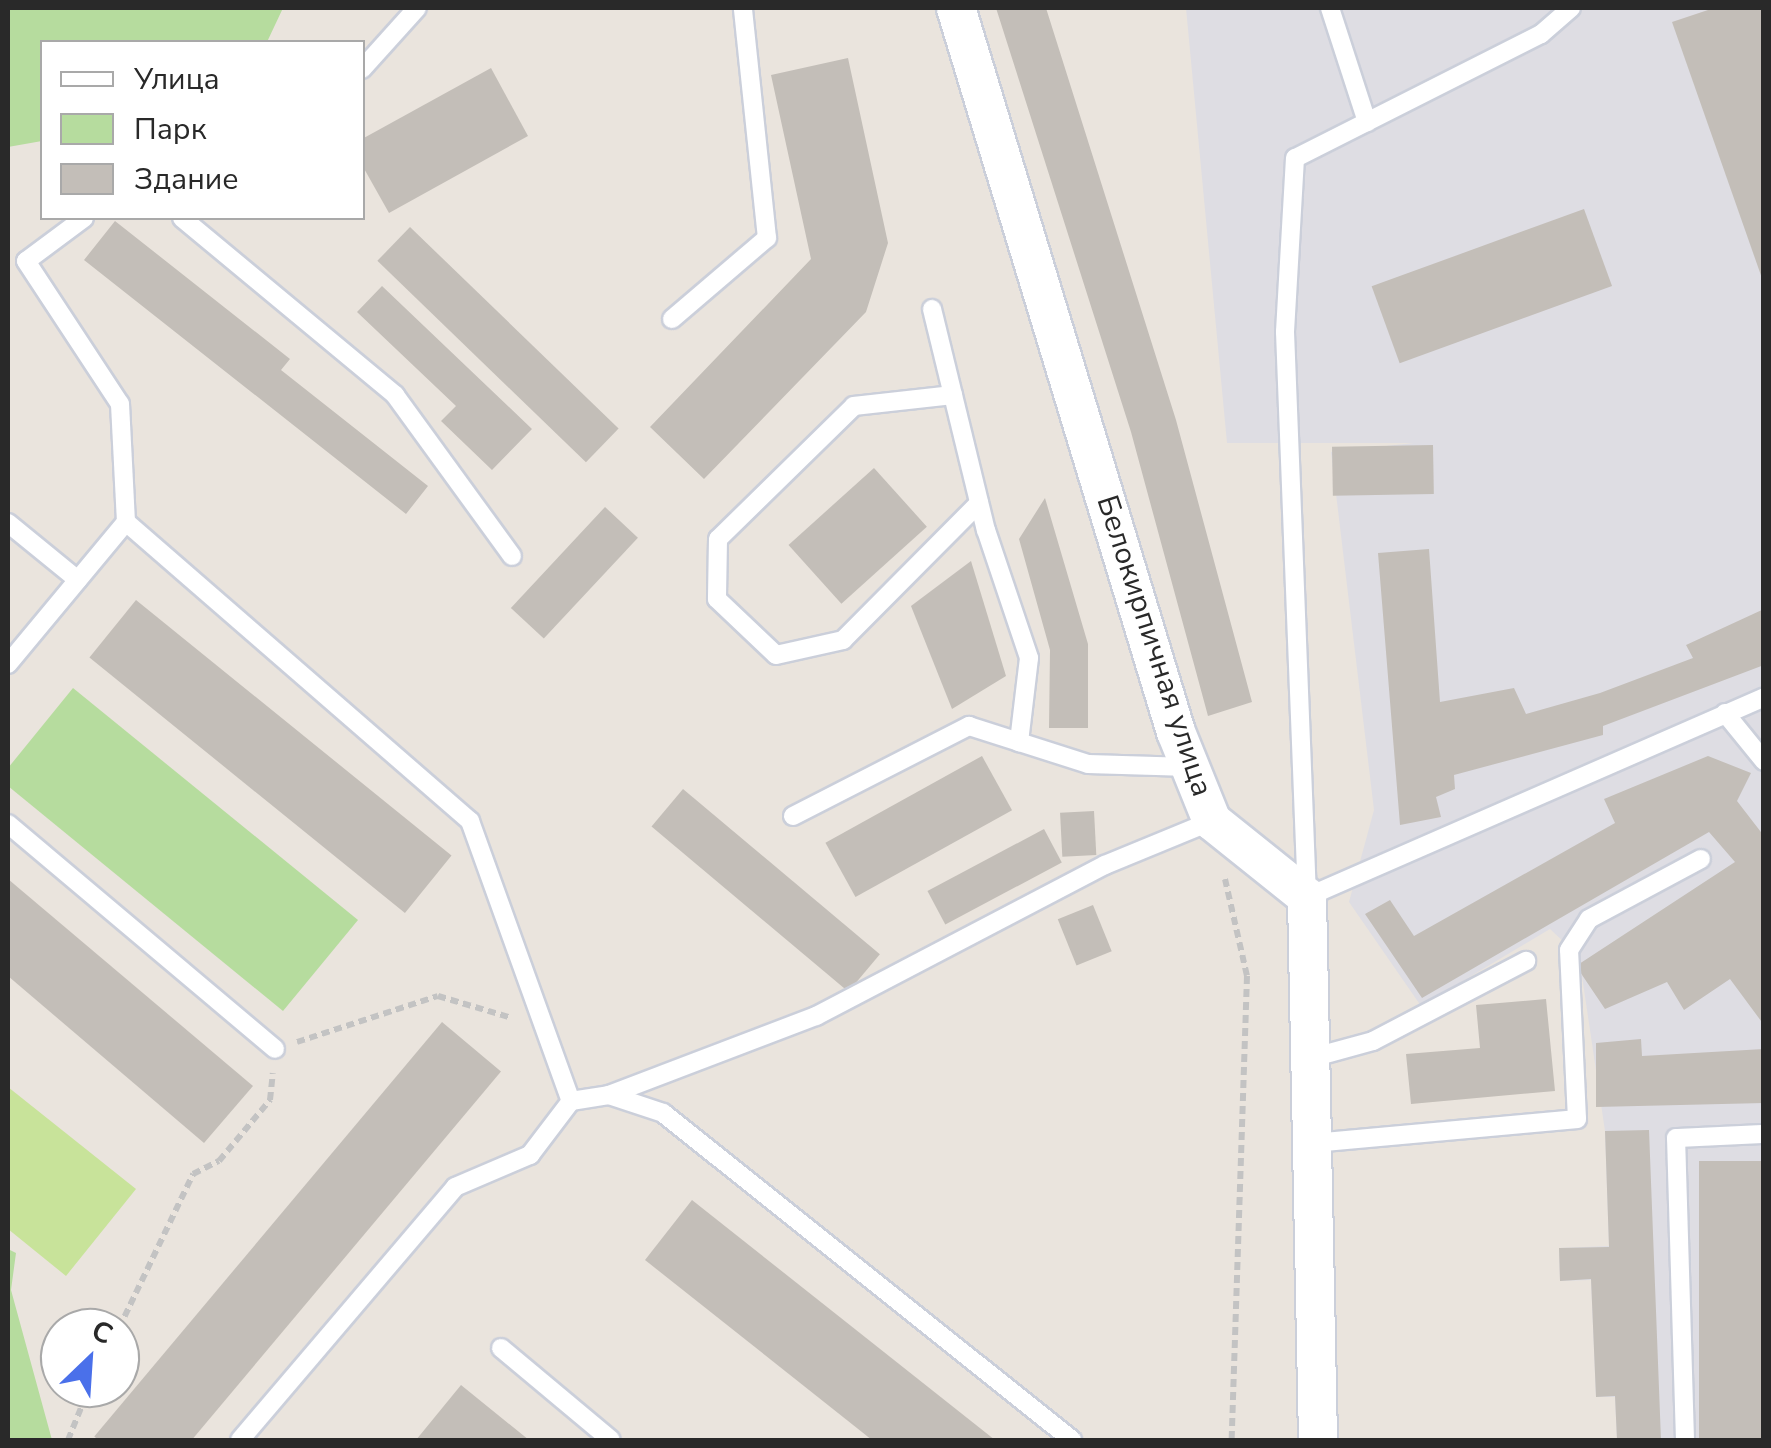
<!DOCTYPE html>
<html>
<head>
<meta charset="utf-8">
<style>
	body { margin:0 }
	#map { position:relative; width:1771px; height:1448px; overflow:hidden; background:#eae4dd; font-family:"Nunito Sans",sans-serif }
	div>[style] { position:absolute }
	.industrial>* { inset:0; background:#dedde3 }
	.green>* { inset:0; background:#b6dc9e }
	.pitch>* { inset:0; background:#c8e39a }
	.building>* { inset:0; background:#c3beb8; transform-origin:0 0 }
	.path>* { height:6px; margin-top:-3px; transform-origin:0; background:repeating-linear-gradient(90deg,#c3c3c3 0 8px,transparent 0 13px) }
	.roads { filter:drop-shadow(2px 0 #cbcfda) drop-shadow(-2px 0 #cbcfda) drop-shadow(0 2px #cbcfda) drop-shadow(0 -2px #cbcfda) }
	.lane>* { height:18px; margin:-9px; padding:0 9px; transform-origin:9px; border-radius:9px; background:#fff }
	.street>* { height:38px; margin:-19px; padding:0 19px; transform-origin:19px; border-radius:19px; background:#fff }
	span { translate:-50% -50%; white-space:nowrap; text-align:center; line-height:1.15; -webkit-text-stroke:8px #fff; paint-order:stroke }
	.street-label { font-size:30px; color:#292929 }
	.frame { position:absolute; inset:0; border:10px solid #292929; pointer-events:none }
	.legend { position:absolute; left:40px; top:40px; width:325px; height:180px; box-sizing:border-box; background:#fff; border:2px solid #a9a9a9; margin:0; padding:12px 18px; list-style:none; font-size:30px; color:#292929 }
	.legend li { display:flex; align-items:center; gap:20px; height:50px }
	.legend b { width:50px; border:2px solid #a9a9a9 }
	.north { position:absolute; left:40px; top:1308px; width:100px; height:100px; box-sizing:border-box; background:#fff; border:2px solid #a9a9a9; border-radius:50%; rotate:25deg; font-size:28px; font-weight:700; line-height:40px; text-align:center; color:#292929 }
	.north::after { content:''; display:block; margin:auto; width:35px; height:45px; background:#4a70ea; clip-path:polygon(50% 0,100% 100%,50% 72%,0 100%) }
</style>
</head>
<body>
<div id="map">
	<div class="industrial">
		<i style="clip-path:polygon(1186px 8px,1763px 8px,1763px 1440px,1617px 1440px,1615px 1397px,1596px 1397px,1591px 1280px,1560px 1281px,1559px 1248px,1609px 1246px,1605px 1131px,1579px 956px,1550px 929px,1421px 1006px,1349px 902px,1374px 810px,1331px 452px,1414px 443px,1227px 443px)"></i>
	</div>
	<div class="green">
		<i style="clip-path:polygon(8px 8px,283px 8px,267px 42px,42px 42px,42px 141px,8px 147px)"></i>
		<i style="clip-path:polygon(73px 688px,358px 920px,283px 1011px,8px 786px,8px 768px)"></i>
		<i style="clip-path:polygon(8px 1249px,16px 1253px,11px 1290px,52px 1440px,8px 1440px)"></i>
	</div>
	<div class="pitch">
		<i style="clip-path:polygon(8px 1087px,136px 1189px,66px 1276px,8px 1229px)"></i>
	</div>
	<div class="building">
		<i style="clip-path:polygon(996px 8px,1046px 8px,1176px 420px,1252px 702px,1208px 716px,1131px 432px)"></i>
		<i style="clip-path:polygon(1714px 8px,1764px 8px,1764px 284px,1672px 22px)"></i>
		<i style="clip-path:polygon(848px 58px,888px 243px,866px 312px,704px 479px,650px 427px,811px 259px,771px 75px)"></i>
		<i style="clip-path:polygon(491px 68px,528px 136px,389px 213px,362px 165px,362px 139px)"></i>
		<i style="left:1584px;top:209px;width:82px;height:226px;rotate:70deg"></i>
		<i style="clip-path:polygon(115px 221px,290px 359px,281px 370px,428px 486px,406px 514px,84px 260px)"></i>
		<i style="left:410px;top:227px;width:290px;height:47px;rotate:44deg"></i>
		<i style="clip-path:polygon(382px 286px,532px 429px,492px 470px,441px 421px,456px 406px,357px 312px)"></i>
		<i style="left:1433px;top:445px;width:49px;height:101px;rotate:89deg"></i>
		<i style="left:874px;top:468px;width:79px;height:115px;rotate:48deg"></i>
		<i style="clip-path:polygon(1045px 498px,1088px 644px,1088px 728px,1049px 728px,1050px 650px,1019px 539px)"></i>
		<i style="left:605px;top:507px;width:45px;height:138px;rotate:43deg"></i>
		<i style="clip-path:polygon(1429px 549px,1440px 702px,1514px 688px,1526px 714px,1600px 693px,1693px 658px,1686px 645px,1764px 609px,1764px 665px,1603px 726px,1603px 735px,1454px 775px,1455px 789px,1436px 797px,1441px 817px,1400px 825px,1378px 553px)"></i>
		<i style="clip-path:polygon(971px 561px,1006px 676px,952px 709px,911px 606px)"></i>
		<i style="left:136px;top:600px;width:406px;height:74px;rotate:39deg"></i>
		<i style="left:982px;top:756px;width:62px;height:179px;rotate:61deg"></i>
		<i style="clip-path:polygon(1708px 756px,1751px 773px,1737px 801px,1764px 836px,1764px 1025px,1730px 979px,1684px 1010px,1667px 982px,1605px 1009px,1576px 966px,1735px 862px,1709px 832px,1422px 998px,1365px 914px,1390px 900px,1414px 936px,1615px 823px,1604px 799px)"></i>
		<i style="left:683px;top:789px;width:257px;height:49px;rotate:40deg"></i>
		<i style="left:1094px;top:811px;width:44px;height:34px;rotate:87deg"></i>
		<i style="left:1044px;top:829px;width:38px;height:132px;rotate:62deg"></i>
		<i style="clip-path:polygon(8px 879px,253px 1086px,204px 1143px,8px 976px)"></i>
		<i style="left:1093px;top:905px;width:50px;height:38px;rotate:68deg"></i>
		<i style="clip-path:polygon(1546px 999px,1555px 1091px,1411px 1104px,1406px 1054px,1480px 1048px,1476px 1005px)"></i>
		<i style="left:442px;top:1022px;width:77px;height:541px;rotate:40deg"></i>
		<i style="clip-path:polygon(1641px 1039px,1642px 1056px,1764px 1049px,1764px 1103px,1596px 1107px,1596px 1043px)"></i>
		<i style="clip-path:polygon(1649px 1130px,1661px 1440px,1617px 1440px,1615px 1396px,1596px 1397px,1591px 1279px,1560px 1281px,1559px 1248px,1609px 1247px,1605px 1131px)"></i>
		<i style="left:1764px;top:1161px;width:279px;height:65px;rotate:90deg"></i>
		<i style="clip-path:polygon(692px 1200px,995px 1440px,872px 1440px,645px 1260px)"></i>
		<i style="clip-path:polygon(461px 1385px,529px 1440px,416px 1440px)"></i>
	</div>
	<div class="path">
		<i style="left:1225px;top:879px;width:99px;rotate:77.2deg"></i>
		<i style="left:1247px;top:976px;width:464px;rotate:91.9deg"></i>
		<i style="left:297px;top:1042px;width:148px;rotate:-18.1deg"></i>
		<i style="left:438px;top:996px;width:74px;rotate:16.5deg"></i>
		<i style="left:119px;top:1328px;width:171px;rotate:-64.3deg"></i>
		<i style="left:193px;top:1174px;width:29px;rotate:-27deg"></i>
		<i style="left:219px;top:1161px;width:80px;rotate:-50.1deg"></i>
		<i style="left:270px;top:1100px;width:27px;rotate:-84deg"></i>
		<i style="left:68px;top:1440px;width:56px;rotate:-68deg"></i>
	</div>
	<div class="roads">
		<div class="lane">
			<i style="left:1330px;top:8px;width:120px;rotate:72deg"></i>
			<i style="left:1571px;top:8px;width:40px;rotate:139deg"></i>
			<i style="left:1541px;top:34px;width:275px;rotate:153.2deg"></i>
			<i style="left:1295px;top:158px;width:174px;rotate:93.3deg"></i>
			<i style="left:1285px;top:332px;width:565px;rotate:87.77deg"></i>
			<i style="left:1307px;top:897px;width:499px;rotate:-23.6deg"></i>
			<i style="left:362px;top:69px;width:82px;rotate:-48deg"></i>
			<i style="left:84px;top:218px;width:72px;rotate:143.4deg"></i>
			<i style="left:26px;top:261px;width:171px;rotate:56.7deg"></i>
			<i style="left:120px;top:404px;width:118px;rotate:87.1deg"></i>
			<i style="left:182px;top:218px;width:277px;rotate:39.7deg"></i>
			<i style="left:395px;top:395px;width:199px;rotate:54deg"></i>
			<i style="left:932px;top:309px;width:228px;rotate:76.3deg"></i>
			<i style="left:986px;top:530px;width:135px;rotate:71.4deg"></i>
			<i style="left:1029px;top:658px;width:85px;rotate:96.8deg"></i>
			<i style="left:672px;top:319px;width:125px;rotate:-40.5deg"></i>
			<i style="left:767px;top:238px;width:231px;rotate:-96deg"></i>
			<i style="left:953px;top:395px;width:100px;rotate:173.7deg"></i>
			<i style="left:854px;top:406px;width:190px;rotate:135.6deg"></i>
			<i style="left:718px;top:539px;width:60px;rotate:91deg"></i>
			<i style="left:717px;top:599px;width:81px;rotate:43.5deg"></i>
			<i style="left:776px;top:655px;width:69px;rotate:-12.6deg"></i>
			<i style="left:843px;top:640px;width:193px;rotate:-45.2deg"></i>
			<i style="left:8px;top:523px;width:90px;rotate:39.2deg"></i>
			<i style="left:8px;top:664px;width:185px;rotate:-50.3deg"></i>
			<i style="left:126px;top:522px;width:456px;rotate:41deg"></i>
			<i style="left:470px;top:821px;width:298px;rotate:70.2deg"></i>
			<i style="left:571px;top:1101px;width:38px;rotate:-9deg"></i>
			<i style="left:609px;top:1095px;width:57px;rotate:18.4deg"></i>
			<i style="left:663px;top:1113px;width:524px;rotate:38.64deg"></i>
			<i style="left:1725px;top:713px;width:62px;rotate:50.9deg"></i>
			<i style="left:793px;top:816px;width:198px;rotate:-27.1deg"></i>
			<i style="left:969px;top:726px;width:125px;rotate:17.7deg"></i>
			<i style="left:1088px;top:764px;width:102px;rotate:1.7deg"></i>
			<i style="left:8px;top:824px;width:349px;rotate:40.1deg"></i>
			<i style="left:1311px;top:1058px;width:64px;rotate:-15.3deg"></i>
			<i style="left:1373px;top:1041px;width:173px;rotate:-27.6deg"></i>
			<i style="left:609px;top:1095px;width:222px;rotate:-20.9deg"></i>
			<i style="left:816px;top:1016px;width:326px;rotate:-27.6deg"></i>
			<i style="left:1105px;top:865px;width:116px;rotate:-22.4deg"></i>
			<i style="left:1314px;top:1143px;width:264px;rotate:-5.2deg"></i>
			<i style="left:1577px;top:1119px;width:169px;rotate:-92.7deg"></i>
			<i style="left:1569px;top:950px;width:37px;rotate:-57deg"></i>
			<i style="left:1589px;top:919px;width:127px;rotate:-28.2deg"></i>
			<i style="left:501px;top:1348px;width:143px;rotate:39.9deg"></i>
			<i style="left:240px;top:1440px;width:332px;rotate:-49.6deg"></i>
			<i style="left:455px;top:1187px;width:82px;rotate:-23.1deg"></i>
			<i style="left:530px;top:1155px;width:68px;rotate:-52.8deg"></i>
			<i style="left:1685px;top:1440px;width:302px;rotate:-91.7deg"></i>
			<i style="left:1676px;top:1138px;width:88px;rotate:-2.6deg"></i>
		</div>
		<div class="street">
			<i style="left:956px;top:8px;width:757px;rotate:73.1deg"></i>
			<i style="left:1176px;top:732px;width:96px;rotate:68deg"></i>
			<i style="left:1212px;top:821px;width:122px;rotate:38.7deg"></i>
			<i style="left:1307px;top:897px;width:543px;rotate:88.84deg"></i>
		</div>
	</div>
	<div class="street-label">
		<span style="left:1154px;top:646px;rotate:72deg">Белокирпичная улица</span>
	</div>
	<div class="frame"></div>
	<ul class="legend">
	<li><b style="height:12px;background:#fff"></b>Улица</li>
	<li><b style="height:28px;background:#b6dc9e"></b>Парк</li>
	<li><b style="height:28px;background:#c3beb8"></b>Здание</li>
	</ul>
	<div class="north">С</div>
</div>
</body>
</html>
